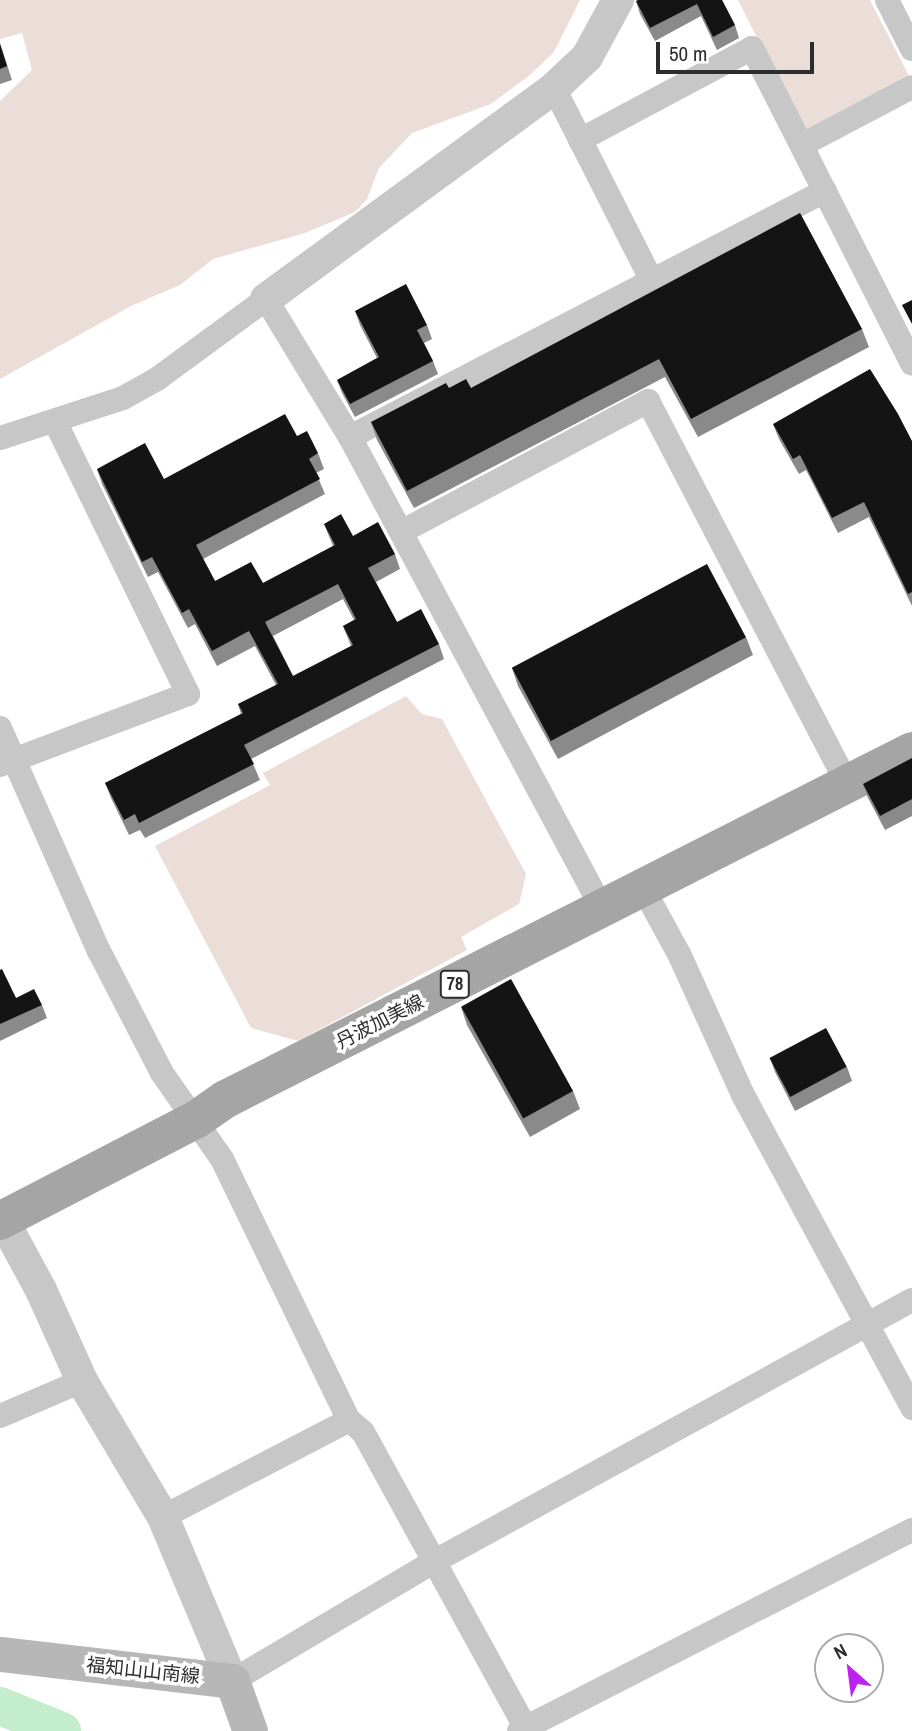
<!DOCTYPE html>
<html>
<head>
<meta charset="utf-8">
<style>
	body { margin:0 }
	#map { position:relative; width:912px; height:1731px; overflow:hidden; background:#fff; font-family:"Archivo Narrow","Noto Sans JP",sans-serif }
	div>[style] { position:absolute }
	.green>* { inset:0; background:#ebded9 }
	.river>* { height:38px; margin:-19px; padding:0 19px; transform-origin:19px; border-radius:19px; background:#c3edcc }
	.minor>* { height:24px; margin:-12px; padding:0 12px; transform-origin:12px; border-radius:12px; background:#c7c7c7 }
	.tertiary>* { height:32px; margin:-16px; padding:0 16px; transform-origin:16px; border-radius:16px; background:#c7c7c7 }
	.secondary>* { height:35px; margin:-17.5px; padding:0 17.5px; transform-origin:17.5px; border-radius:17.5px; background:#b7b7b7 }
	.primary>* { height:38px; margin:-19px; padding:0 19px; transform-origin:19px; border-radius:19px; background:#a5a5a5 }
	.wall>* { inset:0; background:#8a8a8a }
	.building>* { inset:0; background:#141414; transform-origin:0 0 }
	span { translate:-50% -50%; white-space:nowrap; text-align:center; line-height:1.15; -webkit-text-stroke:7px #fff; paint-order:stroke }
	.shield-label span { padding:2px 5px; background:#fff; border:2px solid; border-radius:5px; -webkit-text-stroke-width:0 }
	.shield-label { font-size:18px; color:#2d2d2d; font-weight:700 }
	.street-label { font-size:19px; color:#2d2d2d }
	.north { position:absolute; left:814px; top:1633px; width:70px; height:70px; box-sizing:border-box; background:#fff; border:2px solid #ababab; border-radius:50%; rotate:332deg; font-size:19px; font-weight:700; line-height:28px; text-align:center; color:#2d2d2d }
	.north::after { content:''; display:block; margin:auto; width:24px; height:32px; background:#bc22f0; clip-path:polygon(50% 0,100% 100%,50% 72%,0 100%) }
	.scale { position:absolute; left:656px; top:42px; width:158px; height:32px; box-sizing:border-box; border:4px solid #2d2d2d; border-top:0; padding-left:9px; font-size:21px; line-height:24px; white-space:nowrap; color:#2d2d2d; -webkit-text-stroke:5px #fff; paint-order:stroke }
</style>
</head>
<body>
<div id="map">
	<div class="green">
		<i style="clip-path:polygon(0 0,580px 0,554px 52px,530px 75px,491px 104px,412px 133px,379px 168px,367px 199px,355px 212px,305px 233px,213px 259px,180px 285px,131px 306px,0 379px,0 101px,32px 70px,22px 33px,0 39px)"></i>
		<i style="clip-path:polygon(738px 0,870px 0,910px 78px,805px 132px)"></i>
		<i style="clip-path:polygon(406px 696px,422px 714px,442px 719px,526px 874px,519px 904px,461px 937px,467px 950px,298px 1041px,251px 1028px,155px 846px,270px 785px,263px 773px)"></i>
	</div>
	<div class="river">
		<i style="left:0;top:1706px;width:67px;rotate:22deg"></i>
	</div>
	<div class="minor">
		<i style="left:887px;top:0;width:55px;rotate:63deg"></i>
		<i style="left:554px;top:88px;width:216px;rotate:63.1deg"></i>
		<i style="left:580px;top:140px;width:195px;rotate:-28.1deg"></i>
		<i style="left:752px;top:48px;width:354px;rotate:63.1deg"></i>
		<i style="left:802px;top:145px;width:124px;rotate:-27.8deg"></i>
		<i style="left:350px;top:437px;width:535px;rotate:-27.38deg"></i>
		<i style="left:0;top:438px;width:129px;rotate:-18deg"></i>
		<i style="left:123px;top:398px;width:39px;rotate:-29deg"></i>
		<i style="left:157px;top:379px;width:135px;rotate:-36.3deg"></i>
		<i style="left:266px;top:299px;width:162px;rotate:58.7deg"></i>
		<i style="left:350px;top:437px;width:536px;rotate:61.86deg"></i>
		<i style="left:401px;top:532px;width:280px;rotate:-27.9deg"></i>
		<i style="left:648px;top:401px;width:432px;rotate:62.5deg"></i>
		<i style="left:0;top:728px;width:244px;rotate:66.1deg"></i>
		<i style="left:99px;top:951px;width:137px;rotate:62.7deg"></i>
		<i style="left:162px;top:1073px;width:105px;rotate:55.1deg"></i>
		<i style="left:222px;top:1159px;width:290px;rotate:64.1deg"></i>
		<i style="left:349px;top:1420px;width:18px;rotate:41deg"></i>
		<i style="left:363px;top:1432px;width:337px;rotate:61.2deg"></i>
		<i style="left:0;top:765px;width:201px;rotate:-20.7deg"></i>
		<i style="left:188px;top:694px;width:301px;rotate:-116deg"></i>
		<i style="left:644px;top:890px;width:75px;rotate:61.4deg"></i>
		<i style="left:680px;top:956px;width:153px;rotate:65.6deg"></i>
		<i style="left:743px;top:1095px;width:356px;rotate:61.6deg"></i>
		<i style="left:0;top:1416px;width:89px;rotate:-23.1deg"></i>
		<i style="left:163px;top:1517px;width:210px;rotate:-27.5deg"></i>
		<i style="left:232px;top:1681px;width:236px;rotate:-30.6deg"></i>
		<i style="left:435px;top:1561px;width:544px;rotate:-28.69deg"></i>
		<i style="left:519px;top:1731px;width:441px;rotate:-27.1deg"></i>
	</div>
	<div class="tertiary">
		<i style="left:266px;top:299px;width:357px;rotate:-36.2deg"></i>
		<i style="left:554px;top:88px;width:45px;rotate:-43.2deg"></i>
		<i style="left:587px;top:57px;width:65px;rotate:-61.5deg"></i>
		<i style="left:3px;top:1220px;width:80px;rotate:61.5deg"></i>
		<i style="left:41px;top:1290px;width:100px;rotate:65.7deg"></i>
		<i style="left:82px;top:1381px;width:158px;rotate:59.2deg"></i>
		<i style="left:163px;top:1517px;width:178px;rotate:67.2deg"></i>
	</div>
	<div class="secondary">
		<i style="left:0;top:1654px;width:234px;rotate:6.6deg"></i>
		<i style="left:232px;top:1681px;width:53px;rotate:70.2deg"></i>
	</div>
	<div class="primary">
		<i style="left:0;top:1221px;width:222px;rotate:-27.4deg"></i>
		<i style="left:197px;top:1119px;width:35px;rotate:-35deg"></i>
		<i style="left:226px;top:1099px;width:769px;rotate:-26.9deg"></i>
	</div>
	<div class="wall">
		<i style="clip-path:polygon(722px 0,735px 25px,739px 38px,717px 50px,701px 16px,655px 41px,640px 14px,636px 1px)"></i>
		<i style="clip-path:polygon(0 43px,12px 80px,0 84px)"></i>
		<i style="clip-path:polygon(800px 213px,862px 329px,869px 347px,698px 437px,665px 377px,414px 508px,377px 440px,371px 422px,449px 388px,471px 388px)"></i>
		<i style="clip-path:polygon(355px 311px,427px 325px,432px 339px,424px 343px,433px 361px,438px 374px,355px 417px,342px 393px,337px 380px,377px 358px,360px 325px)"></i>
		<i style="clip-path:polygon(773px 424px,912px 441px,912px 606px,869px 517px,838px 533px,806px 470px,799px 474px,779px 439px)"></i>
		<i style="clip-path:polygon(evenodd,297px 436px,318px 453px,324px 469px,316px 473px,325px 494px,203px 559px,215px 581px,263px 583px,333px 546px,324px 524px,395px 554px,400px 569px,376px 582px,397px 622px,439px 644px,444px 659px,251px 759px,260px 780px,145px 838px,140px 830px,129px 835px,111px 798px,105px 783px,241px 714px,238px 704px,276px 685px,255px 646px,217px 666px,195px 624px,188px 628px,158px 572px,148px 577px,102px 484px,97px 469px,164px 479px,297px 436px,343px 599px,354px 620px,343px 626px,351px 646px,293px 676px,273px 636px,343px 599px)"></i>
		<i style="clip-path:polygon(746px 637px,753px 655px,558px 759px,518px 686px,512px 668px)"></i>
		<i style="clip-path:polygon(912px 758px,912px 816px,885px 830px,868px 798px,863px 784px)"></i>
		<i style="clip-path:polygon(0 970px,16px 998px,42px 1005px,47px 1018px,0 1041px)"></i>
		<i style="clip-path:polygon(461px 1007px,573px 1091px,580px 1109px,530px 1137px,467px 1025px)"></i>
		<i style="clip-path:polygon(770px 1058px,847px 1067px,852px 1081px,795px 1111px,775px 1072px)"></i>
	</div>
	<div class="building">
		<i style="clip-path:polygon(638px 0,722px 0,735px 25px,713px 37px,697px 4px,650px 28px,636px 1px)"></i>
		<i style="clip-path:polygon(0 44px,7px 66px,0 69px)"></i>
		<i style="clip-path:polygon(800px 213px,862px 329px,691px 419px,659px 359px,407px 491px,371px 422px,446px 383px,449px 388px,466px 379px,471px 388px)"></i>
		<i style="clip-path:polygon(406px 284px,427px 325px,417px 330px,433px 361px,350px 404px,337px 380px,379px 357px,355px 311px)"></i>
		<i style="clip-path:polygon(912px 300px,912px 324px,902px 305px)"></i>
		<i style="clip-path:polygon(870px 369px,898px 414px,912px 441px,912px 592px,908px 594px,864px 502px,832px 518px,800px 455px,793px 459px,773px 424px)"></i>
		<i style="clip-path:polygon(evenodd,285px 414px,297px 436px,307px 431px,318px 453px,309px 459px,320px 479px,196px 545px,215px 581px,251px 562px,263px 583px,335px 545px,324px 524px,341px 514px,353px 536px,378px 522px,395px 554px,368px 568px,397px 622px,421px 609px,439px 644px,244px 745px,254px 764px,139px 823px,135px 814px,124px 820px,105px 783px,243px 713px,238px 704px,278px 684px,249px 631px,212px 651px,189px 609px,182px 613px,152px 557px,142px 562px,97px 469px,145px 443px,164px 479px,285px 414px,338px 584px,356px 619px,343px 626px,353px 645px,293px 676px,265px 622px,338px 584px)"></i>
		<i style="left:707px;top:564px;width:83px;height:221px;rotate:62deg"></i>
		<i style="clip-path:polygon(912px 758px,912px 799px,880px 816px,863px 784px)"></i>
		<i style="clip-path:polygon(2px 969px,16px 998px,34px 989px,42px 1005px,0 1024px,0 970px)"></i>
		<i style="left:511px;top:979px;width:128px;height:57px;rotate:61deg"></i>
		<i style="left:826px;top:1028px;width:44px;height:64px;rotate:62deg"></i>
	</div>
	<div class="shield-label">
		<span style="left:455px;top:984px">78</span>
	</div>
	<div class="street-label">
		<span style="left:380px;top:1022px;rotate:-27deg">丹波加美線</span>
		<span style="left:143px;top:1671px;rotate:6deg">福知山山南線</span>
	</div>
	<div class="north">N</div>
	<div class="scale">50 m</div>
</div>
</body>
</html>
